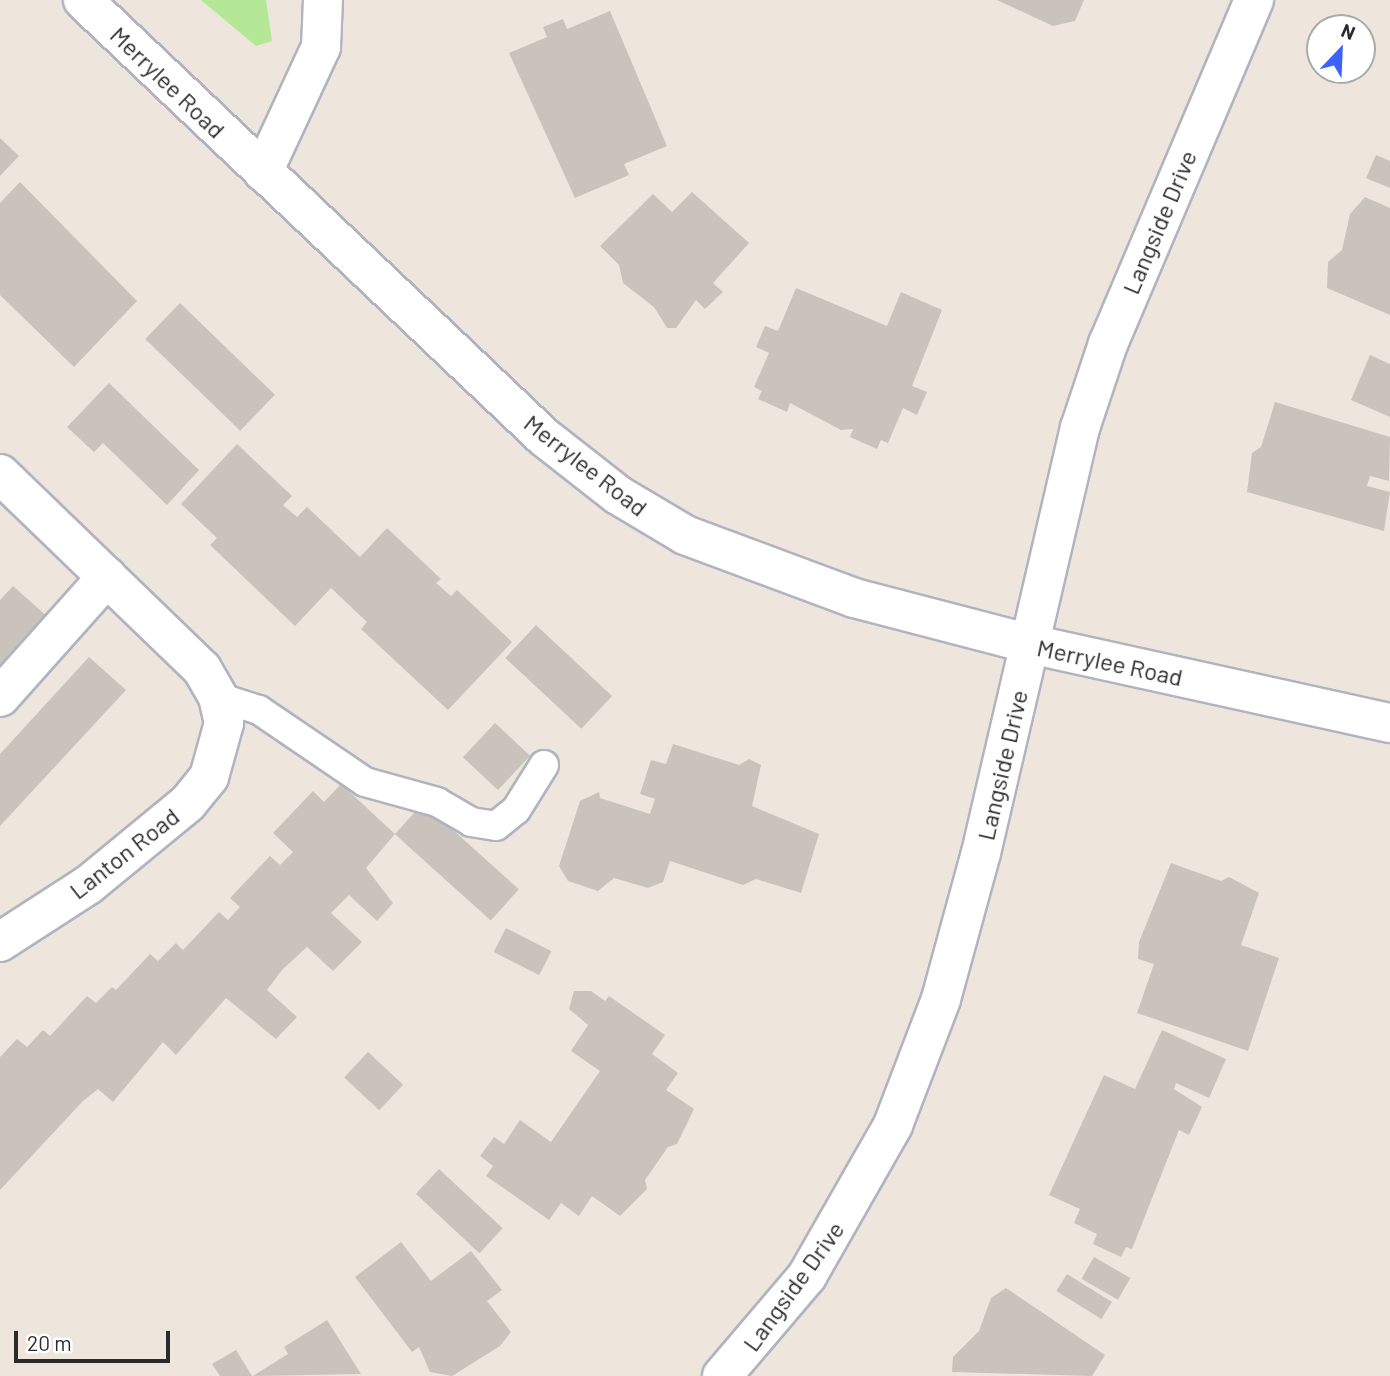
<!DOCTYPE html>
<html>
<head>
<meta charset="utf-8">
<style>
	body { margin:0 }
	#map { position:relative; width:1390px; height:1376px; overflow:hidden; background:#eee6dd; font-family:Barlow,sans-serif }
	div>[style] { position:absolute }
	.green>* { inset:0; background:#b4e796 }
	.building>* { inset:0; background:#c9c3bc; transform-origin:0 0 }
	.roads { filter:drop-shadow(2px 0 #b1b4c0) drop-shadow(-2px 0 #b1b4c0) drop-shadow(0 2px #b1b4c0) drop-shadow(0 -2px #b1b4c0) }
	.service>* { height:28px; margin:-14px; padding:0 14px; transform-origin:14px; border-radius:14px; background:#fff }
	.minor>* { height:38px; margin:-19px; padding:0 19px; transform-origin:19px; border-radius:19px; background:#fff }
	.tertiary>* { height:38px; margin:-19px; padding:0 19px; transform-origin:19px; border-radius:19px; background:#fff }
	.secondary>* { height:38px; margin:-19px; padding:0 19px; transform-origin:19px; border-radius:19px; background:#fff }
	span { translate:-50% -50%; white-space:nowrap; text-align:center; line-height:1.15; -webkit-text-stroke:6px #fff; paint-order:stroke }
	.street-label { font-size:24px; color:#2b2b2b }
	.north { position:absolute; left:1306px; top:14px; width:70px; height:70px; box-sizing:border-box; background:#fff; border:2px solid #aaa; border-radius:50%; rotate:23deg; font-size:19px; font-weight:700; line-height:28px; text-align:center; color:#2b2b2b }
	.north::after { content:''; display:block; margin:auto; width:24px; height:32px; background:#3962ff; clip-path:polygon(50% 0,100% 100%,50% 72%,0 100%) }
	.scale { position:absolute; left:14px; top:1331px; width:156px; height:32px; box-sizing:border-box; border:4px solid #2b2b2b; border-top:0; padding-left:9px; font-size:21px; line-height:24px; white-space:nowrap; color:#2b2b2b; -webkit-text-stroke:5px #fff; paint-order:stroke }
</style>
</head>
<body>
<div id="map">
	<div class="green">
		<i style="clip-path:polygon(201px 0,266px 0,272px 41px,256px 46px)"></i>
	</div>
	<div class="building">
		<i style="clip-path:polygon(997px 0,1084px 0,1075px 21px,1053px 26px)"></i>
		<i style="clip-path:polygon(610px 11px,667px 146px,624px 164px,629px 175px,575px 198px,509px 53px,547px 37px,543px 27px,563px 19px,567px 29px)"></i>
		<i style="clip-path:polygon(0 138px,19px 156px,0 176px)"></i>
		<i style="clip-path:polygon(1376px 155px,1390px 161px,1390px 188px,1366px 178px)"></i>
		<i style="clip-path:polygon(20px 182px,137px 301px,74px 367px,0 295px,0 203px)"></i>
		<i style="clip-path:polygon(692px 192px,749px 243px,713px 283px,723px 292px,705px 309px,696px 300px,676px 328px,667px 328px,654px 307px,623px 283px,619px 265px,600px 246px,653px 194px,672px 212px)"></i>
		<i style="clip-path:polygon(1365px 197px,1390px 208px,1390px 315px,1327px 288px,1328px 262px,1342px 250px,1350px 214px)"></i>
		<i style="clip-path:polygon(796px 288px,887px 326px,901px 292px,942px 310px,912px 386px,927px 392px,917px 415px,903px 408px,888px 443px,881px 440px,877px 449px,850px 437px,853px 429px,841px 430px,790px 403px,787px 412px,758px 399px,762px 391px,754px 387px,769px 353px,756px 347px,765px 326px,778px 331px)"></i>
		<i style="left:180px;top:303px;width:132px;height:50px;rotate:44deg"></i>
		<i style="clip-path:polygon(1370px 355px,1390px 364px,1390px 417px,1351px 400px)"></i>
		<i style="clip-path:polygon(109px 383px,199px 470px,167px 505px,103px 443px,94px 452px,67px 427px)"></i>
		<i style="clip-path:polygon(1275px 402px,1390px 437px,1389px 481px,1370px 476px,1367px 486px,1390px 492px,1384px 531px,1247px 492px,1252px 453px,1261px 447px)"></i>
		<i style="clip-path:polygon(237px 444px,292px 496px,283px 505px,297px 517px,307px 507px,360px 557px,387px 528px,441px 579px,436px 583px,451px 596px,457px 590px,512px 642px,448px 710px,361px 629px,367px 622px,331px 588px,295px 626px,210px 545px,217px 538px,181px 504px)"></i>
		<i style="clip-path:polygon(13px 586px,49px 618px,0 671px,0 600px)"></i>
		<i style="left:536px;top:625px;width:104px;height:45px;rotate:43deg"></i>
		<i style="clip-path:polygon(89px 657px,126px 690px,0 826px,0 754px)"></i>
		<i style="left:495px;top:723px;width:48px;height:47px;rotate:43deg"></i>
		<i style="clip-path:polygon(673px 744px,739px 765px,749px 759px,761px 765px,752px 806px,819px 834px,801px 893px,756px 879px,743px 885px,670px 861px,663px 882px,648px 888px,614px 878px,598px 891px,568px 881px,559px 866px,580px 801px,599px 792px,600px 798px,650px 814px,655px 799px,640px 794px,651px 760px,666px 764px)"></i>
		<i style="clip-path:polygon(341px 784px,395px 834px,366px 868px,393px 903px,377px 921px,349px 895px,331px 913px,362px 942px,333px 971px,307px 947px,282px 970px,267px 990px,297px 1017px,276px 1039px,226px 998px,176px 1055px,163px 1042px,113px 1102px,98px 1089px,83px 1101px,0 1190px,0 1057px,17px 1039px,27px 1047px,43px 1030px,50px 1036px,87px 996px,96px 1003px,112px 987px,116px 990px,150px 954px,158px 961px,176px 943px,183px 950px,219px 912px,228px 920px,240px 907px,230px 898px,270px 856px,280px 865px,293px 852px,273px 833px,313px 791px,324px 802px)"></i>
		<i style="left:423px;top:803px;width:129px;height:42px;rotate:42deg"></i>
		<i style="clip-path:polygon(1171px 863px,1221px 881px,1229px 877px,1259px 893px,1241px 945px,1279px 958px,1248px 1051px,1137px 1013px,1154px 964px,1138px 959px,1139px 942px)"></i>
		<i style="left:506px;top:928px;width:51px;height:27px;rotate:27deg"></i>
		<i style="clip-path:polygon(574px 991px,591px 991px,605px 1001px,609px 996px,665px 1035px,652px 1054px,678px 1073px,666px 1090px,694px 1109px,677px 1144px,668px 1147px,645px 1180px,647px 1189px,620px 1216px,592px 1196px,579px 1216px,561px 1203px,549px 1220px,486px 1176px,493px 1166px,480px 1156px,494px 1137px,504px 1144px,520px 1120px,551px 1142px,600px 1071px,571px 1051px,588px 1025px,569px 1009px)"></i>
		<i style="clip-path:polygon(1162px 1030px,1226px 1059px,1209px 1098px,1176px 1083px,1174px 1089px,1202px 1107px,1189px 1135px,1179px 1130px,1132px 1249px,1126px 1247px,1121px 1257px,1093px 1244px,1097px 1234px,1074px 1223px,1080px 1209px,1049px 1195px,1104px 1075px,1135px 1089px)"></i>
		<i style="left:368px;top:1052px;width:48px;height:35px;rotate:43deg"></i>
		<i style="left:439px;top:1169px;width:87px;height:34px;rotate:43deg"></i>
		<i style="clip-path:polygon(401px 1242px,431px 1281px,471px 1251px,502px 1290px,487px 1301px,511px 1332px,500px 1346px,452px 1376px,430px 1372px,419px 1347px,412px 1352px,355px 1277px)"></i>
		<i style="left:1094px;top:1257px;width:42px;height:25px;rotate:30deg"></i>
		<i style="left:1067px;top:1274px;width:53px;height:20px;rotate:32deg"></i>
		<i style="clip-path:polygon(1006px 1288px,1105px 1355px,1092px 1376px,952px 1372px,953px 1357px,979px 1331px,991px 1298px)"></i>
		<i style="clip-path:polygon(327px 1320px,361px 1374px,253px 1376px,288px 1354px,284px 1347px)"></i>
		<i style="clip-path:polygon(236px 1350px,252px 1376px,220px 1376px,212px 1364px)"></i>
	</div>
	<div class="roads">
		<div class="service">
			<i style="left:218px;top:697px;width:43px;rotate:17.6deg"></i>
			<i style="left:259px;top:710px;width:128px;rotate:34.2deg"></i>
			<i style="left:365px;top:782px;width:75px;rotate:15.5deg"></i>
			<i style="left:437px;top:802px;width:39px;rotate:30deg"></i>
			<i style="left:471px;top:822px;width:25px;rotate:9deg"></i>
			<i style="left:496px;top:826px;width:26px;rotate:-39deg"></i>
			<i style="left:516px;top:810px;width:53px;rotate:-58.1deg"></i>
		</div>
		<div class="minor">
			<i style="left:263px;top:172px;width:138px;rotate:-65.1deg"></i>
			<i style="left:321px;top:47px;width:47px;rotate:-87.6deg"></i>
			<i style="left:0;top:474px;width:281px;rotate:44deg"></i>
			<i style="left:202px;top:669px;width:32px;rotate:60deg"></i>
			<i style="left:218px;top:697px;width:27px;rotate:77deg"></i>
			<i style="left:224px;top:723px;width:56px;rotate:105.5deg"></i>
			<i style="left:209px;top:777px;width:33px;rotate:129deg"></i>
			<i style="left:188px;top:803px;width:129px;rotate:140.6deg"></i>
			<i style="left:88px;top:885px;width:105px;rotate:147.1deg"></i>
			<i style="left:0;top:697px;width:161px;rotate:-48.3deg"></i>
		</div>
		<div class="tertiary">
			<i style="left:722px;top:1376px;width:131px;rotate:-49.6deg"></i>
			<i style="left:807px;top:1276px;width:174px;rotate:-60.3deg"></i>
			<i style="left:893px;top:1125px;width:135px;rotate:-69.1deg"></i>
			<i style="left:941px;top:999px;width:151px;rotate:-74.7deg"></i>
			<i style="left:981px;top:853px;width:436px;rotate:-76.9deg"></i>
			<i style="left:1080px;top:428px;width:89px;rotate:-71.6deg"></i>
			<i style="left:1108px;top:344px;width:374px;rotate:-67deg"></i>
		</div>
		<div class="secondary">
			<i style="left:83px;top:0;width:635px;rotate:43.47deg"></i>
			<i style="left:544px;top:437px;width:94px;rotate:38.1deg"></i>
			<i style="left:618px;top:495px;width:78px;rotate:30.8deg"></i>
			<i style="left:685px;top:535px;width:180px;rotate:20.4deg"></i>
			<i style="left:854px;top:598px;width:182px;rotate:14.6deg"></i>
			<i style="left:1030px;top:644px;width:369px;rotate:12.4deg"></i>
		</div>
	</div>
	<div class="street-label">
		<span style="left:168px;top:82px;rotate:44deg">Merrylee Road</span>
		<span style="left:1159px;top:222px;rotate:-67deg">Langside Drive</span>
		<span style="left:586px;top:465px;rotate:38deg">Merrylee Road</span>
		<span style="left:1110px;top:662px;rotate:12deg">Merrylee Road</span>
		<span style="left:1002px;top:765px;rotate:-77deg">Langside Drive</span>
		<span style="left:124px;top:853px;rotate:-38deg">Lanton Road</span>
		<span style="left:793px;top:1286px;rotate:-54deg">Langside Drive</span>
	</div>
	<div class="north">N</div>
	<div class="scale">20 m</div>
</div>
</body>
</html>
